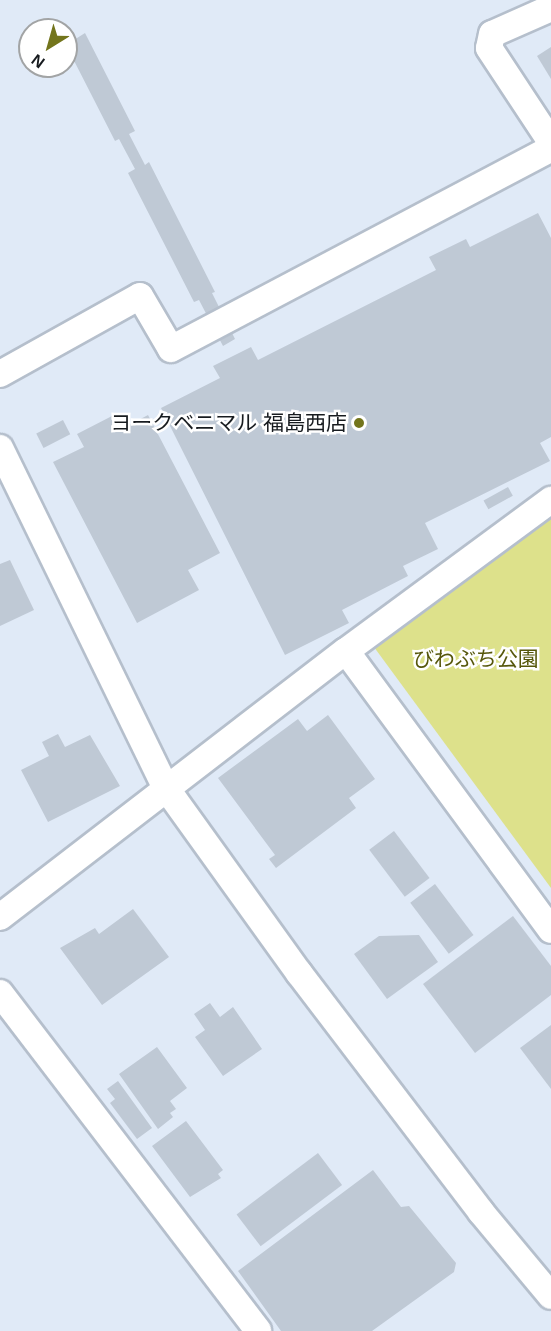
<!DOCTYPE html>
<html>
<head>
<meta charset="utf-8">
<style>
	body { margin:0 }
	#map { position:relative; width:551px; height:1331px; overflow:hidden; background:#e0eaf7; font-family:Helvetica,"Noto Sans JP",sans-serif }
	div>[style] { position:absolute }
	.green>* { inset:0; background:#dde18b }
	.building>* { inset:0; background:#bfc9d5; transform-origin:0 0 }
	.roads { filter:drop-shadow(2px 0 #b5bfcc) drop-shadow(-2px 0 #b5bfcc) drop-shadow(0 2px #b5bfcc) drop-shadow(0 -2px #b5bfcc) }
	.minor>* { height:26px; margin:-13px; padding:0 13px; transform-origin:13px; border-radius:13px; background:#fff }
	.dots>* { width:16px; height:16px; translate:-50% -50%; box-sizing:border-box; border:3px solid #fff; border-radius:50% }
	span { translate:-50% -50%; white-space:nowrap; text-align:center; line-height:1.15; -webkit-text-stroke:5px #fff; paint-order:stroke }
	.poi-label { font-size:21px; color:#171b1f }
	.right { translate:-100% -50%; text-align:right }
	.park-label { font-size:21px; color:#56570b }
	.north { position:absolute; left:18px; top:18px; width:60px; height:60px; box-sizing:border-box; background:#fff; border:2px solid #a2a4a5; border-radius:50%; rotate:217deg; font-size:16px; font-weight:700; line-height:24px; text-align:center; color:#171b1f }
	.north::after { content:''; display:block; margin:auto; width:21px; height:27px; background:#73751c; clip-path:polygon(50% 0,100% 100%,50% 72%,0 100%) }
</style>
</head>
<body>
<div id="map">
	<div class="green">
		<i style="clip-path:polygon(551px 508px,551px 888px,371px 643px)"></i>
	</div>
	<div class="building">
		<i style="clip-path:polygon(85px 33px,135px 131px,129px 134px,145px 165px,149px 162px,215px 292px,212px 293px,235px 339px,223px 346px,199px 300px,194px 302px,128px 173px,135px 169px,119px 139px,115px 141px,66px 45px)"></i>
		<i style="clip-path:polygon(551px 47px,551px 79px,537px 56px)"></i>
		<i style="clip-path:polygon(538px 213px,551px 238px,551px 437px,540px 443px,550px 461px,425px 523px,438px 549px,403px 566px,408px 576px,342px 610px,349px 623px,285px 655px,161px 408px,220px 378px,213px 366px,251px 347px,258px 360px,436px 270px,429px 257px,466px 239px,470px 247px)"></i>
		<i style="clip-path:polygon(148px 415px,220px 553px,188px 570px,199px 590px,137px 623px,53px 462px,84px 447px,77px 434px,112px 416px,120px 430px)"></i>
		<i style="left:63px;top:420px;width:16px;height:30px;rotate:63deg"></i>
		<i style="left:508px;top:487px;width:10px;height:28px;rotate:61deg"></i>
		<i style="clip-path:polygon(10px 560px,34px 610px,0 626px,0 564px)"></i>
		<i style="clip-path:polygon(328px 715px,375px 779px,349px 798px,356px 808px,276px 868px,269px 859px,275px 855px,218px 778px,298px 719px,307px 731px)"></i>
		<i style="clip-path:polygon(58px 734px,65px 747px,90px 735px,120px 786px,48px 822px,21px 770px,49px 756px,42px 742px)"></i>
		<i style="left:394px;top:831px;width:59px;height:31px;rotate:53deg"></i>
		<i style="left:435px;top:884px;width:64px;height:31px;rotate:53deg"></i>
		<i style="clip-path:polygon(133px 909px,169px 957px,102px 1005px,60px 948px,95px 928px,99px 934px)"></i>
		<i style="clip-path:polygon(513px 916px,551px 966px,551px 995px,475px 1053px,423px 984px)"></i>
		<i style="clip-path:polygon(419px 935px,438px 962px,387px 999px,354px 954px,379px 936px)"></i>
		<i style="clip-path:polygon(210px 1003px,220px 1017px,233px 1007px,262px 1049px,223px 1076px,195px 1037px,205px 1030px,194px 1014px)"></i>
		<i style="clip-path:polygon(551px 1025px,551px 1089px,520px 1048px)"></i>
		<i style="clip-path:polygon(157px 1047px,187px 1088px,170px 1101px,176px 1109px,170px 1113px,173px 1117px,158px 1129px,119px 1074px)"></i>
		<i style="clip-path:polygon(118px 1081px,152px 1128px,137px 1139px,110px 1103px,115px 1099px,107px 1089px)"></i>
		<i style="clip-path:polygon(186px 1121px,223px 1170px,218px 1174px,221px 1178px,190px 1197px,152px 1146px)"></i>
		<i style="left:318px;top:1153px;width:40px;height:102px;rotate:53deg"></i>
		<i style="clip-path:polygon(373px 1170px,401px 1207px,409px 1206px,456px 1263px,454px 1272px,372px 1331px,281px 1331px,238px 1271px)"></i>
	</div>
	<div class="roads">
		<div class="minor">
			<i style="left:551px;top:8px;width:64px;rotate:156.2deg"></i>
			<i style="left:492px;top:34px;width:14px;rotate:102deg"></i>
			<i style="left:489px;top:48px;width:113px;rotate:56.6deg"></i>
			<i style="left:0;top:374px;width:160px;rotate:-29.1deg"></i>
			<i style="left:140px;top:296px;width:61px;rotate:59.7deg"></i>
			<i style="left:171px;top:349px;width:429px;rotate:-27.8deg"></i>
			<i style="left:0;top:448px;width:378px;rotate:64deg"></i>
			<i style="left:166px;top:788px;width:228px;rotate:54.3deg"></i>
			<i style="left:299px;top:973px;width:300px;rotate:52.7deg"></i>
			<i style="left:481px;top:1212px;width:109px;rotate:50.2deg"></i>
			<i style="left:346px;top:651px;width:346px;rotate:53.7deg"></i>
			<i style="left:0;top:917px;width:436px;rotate:-37.6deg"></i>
			<i style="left:346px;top:651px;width:255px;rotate:-36.4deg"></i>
			<i style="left:0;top:993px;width:425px;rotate:52.6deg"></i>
		</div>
	</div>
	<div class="dots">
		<i style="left:359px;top:423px;background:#73751c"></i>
	</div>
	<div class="poi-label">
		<span class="right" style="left:347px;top:423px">ヨークベニマル 福島西店</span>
	</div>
	<div class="park-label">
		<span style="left:476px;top:659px">びわぶち公園</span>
	</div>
	<div class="north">N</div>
</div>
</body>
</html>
